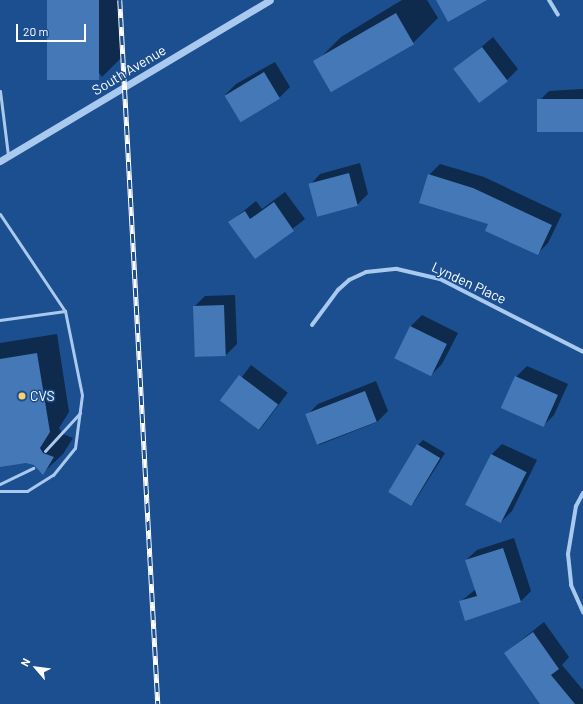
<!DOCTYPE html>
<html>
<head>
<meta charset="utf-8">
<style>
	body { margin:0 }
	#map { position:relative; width:583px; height:704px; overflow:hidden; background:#1b4f8f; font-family:Barlow,sans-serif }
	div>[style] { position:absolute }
	.shadow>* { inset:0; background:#0007; transform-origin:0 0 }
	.building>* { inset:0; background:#4478b7; transform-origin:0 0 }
	.service>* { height:3px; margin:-1.5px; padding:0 1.5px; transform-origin:1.5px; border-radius:1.5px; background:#a9c9ee }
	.minor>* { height:4px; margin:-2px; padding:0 2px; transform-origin:2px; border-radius:2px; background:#a9c9ee }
	.tertiary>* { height:7px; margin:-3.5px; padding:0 3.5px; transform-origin:3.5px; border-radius:3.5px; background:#a9c9ee }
	.rail>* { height:4.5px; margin-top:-2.25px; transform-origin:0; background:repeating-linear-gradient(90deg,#1b4f8f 0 9px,#fff 0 18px); box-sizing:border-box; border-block:1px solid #fff }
	.dots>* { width:11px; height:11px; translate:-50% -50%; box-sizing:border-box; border:2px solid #1b4f8f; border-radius:50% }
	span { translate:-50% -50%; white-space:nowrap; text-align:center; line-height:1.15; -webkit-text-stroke:3px #1b4f8f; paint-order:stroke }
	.street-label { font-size:14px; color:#fff }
	.poi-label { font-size:14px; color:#fff }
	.left { translate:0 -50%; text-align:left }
	.north { position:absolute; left:16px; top:648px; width:40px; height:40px; -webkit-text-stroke:3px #1b4f8f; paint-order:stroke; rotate:298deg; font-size:11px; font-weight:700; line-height:16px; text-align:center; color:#fff }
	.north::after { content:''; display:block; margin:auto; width:14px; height:18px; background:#fff; clip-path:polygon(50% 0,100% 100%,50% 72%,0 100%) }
	.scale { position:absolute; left:16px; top:24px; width:70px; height:18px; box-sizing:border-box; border:2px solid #fff; border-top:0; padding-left:5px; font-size:12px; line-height:14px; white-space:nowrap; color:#fff; -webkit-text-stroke:3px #1b4f8f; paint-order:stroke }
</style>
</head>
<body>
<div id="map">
	<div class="shadow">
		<i style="clip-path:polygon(48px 0,119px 0,122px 57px,102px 77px)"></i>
		<i style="clip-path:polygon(402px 0,427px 0,438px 18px,413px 43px,316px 62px,341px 37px)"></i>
		<i style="clip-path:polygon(493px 37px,518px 69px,507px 80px,455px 70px)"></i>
		<i style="clip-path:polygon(275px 62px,290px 87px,279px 98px,225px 95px,236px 84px)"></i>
		<i style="clip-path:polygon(583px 89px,583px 131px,538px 102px,549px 91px)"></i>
		<i style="clip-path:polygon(360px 163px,368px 194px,357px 205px,310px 185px,320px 174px)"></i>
		<i style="clip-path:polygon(440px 164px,484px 177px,562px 214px,548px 243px,537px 254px,490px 224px,429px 175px)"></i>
		<i style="clip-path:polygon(285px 192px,305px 219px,255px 258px,230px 222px,256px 201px,262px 209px)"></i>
		<i style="clip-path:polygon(235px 295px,237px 344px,226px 355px,197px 357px,194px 307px,205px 296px)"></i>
		<i style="clip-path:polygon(422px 315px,458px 333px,442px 364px,431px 375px,395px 357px,411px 326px)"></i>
		<i style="clip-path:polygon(57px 334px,69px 412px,59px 428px,63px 434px,73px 438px,63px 454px,43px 473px,35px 464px,26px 462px,0 466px,0 343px)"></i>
		<i style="left:251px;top:365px;width:46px;height:47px;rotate:37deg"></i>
		<i style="clip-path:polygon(527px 366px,568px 384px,554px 415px,543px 426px,516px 377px)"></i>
		<i style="clip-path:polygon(376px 381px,388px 411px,377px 422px,319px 445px,307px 415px,318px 404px)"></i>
		<i style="clip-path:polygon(423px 440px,445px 453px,413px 504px,418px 445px)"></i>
		<i style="clip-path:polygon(502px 444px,537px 460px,512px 511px,501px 522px,492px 454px)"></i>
		<i style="clip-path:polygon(514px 538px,531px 591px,520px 602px,460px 602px,476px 589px,466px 560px,477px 550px)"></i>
		<i style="clip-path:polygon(544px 622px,569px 657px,562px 665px,583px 690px,583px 704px,541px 704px,505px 653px)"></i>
	</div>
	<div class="building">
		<i style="left:47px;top:0;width:52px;height:80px"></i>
		<i style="clip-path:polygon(436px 0,487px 0,448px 22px)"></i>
		<i style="left:396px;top:13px;width:36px;height:96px;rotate:60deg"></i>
		<i style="left:482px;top:47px;width:43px;height:36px;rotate:53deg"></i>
		<i style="left:264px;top:72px;width:31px;height:46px;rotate:59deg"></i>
		<i style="left:583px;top:99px;width:33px;height:46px;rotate:90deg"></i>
		<i style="left:349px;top:173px;width:34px;height:42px;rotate:75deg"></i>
		<i style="clip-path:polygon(428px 174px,473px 188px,552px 225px,538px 255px,485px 231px,488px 224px,419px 203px)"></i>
		<i style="clip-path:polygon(274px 202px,294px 231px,255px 259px,228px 222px,245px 211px,250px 219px)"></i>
		<i style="left:224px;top:305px;width:51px;height:31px;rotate:88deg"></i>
		<i style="left:410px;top:326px;width:41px;height:36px;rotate:26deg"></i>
		<i style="clip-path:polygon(37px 353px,50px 432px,40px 448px,43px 453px,54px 457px,43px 475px,34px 465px,26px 463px,0 467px,0 359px)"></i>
		<i style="left:239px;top:375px;width:49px;height:32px;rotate:37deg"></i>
		<i style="left:515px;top:376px;width:47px;height:35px;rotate:24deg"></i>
		<i style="left:365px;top:391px;width:33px;height:64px;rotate:69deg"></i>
		<i style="left:417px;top:444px;width:27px;height:56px;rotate:31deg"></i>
		<i style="left:491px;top:454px;width:40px;height:57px;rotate:27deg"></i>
		<i style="clip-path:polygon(503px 548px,521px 602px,465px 621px,459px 601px,477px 596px,465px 560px)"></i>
		<i style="clip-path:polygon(533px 632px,559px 669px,551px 675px,575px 704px,540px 704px,504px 653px)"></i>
	</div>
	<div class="service">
		<i style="left:0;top:91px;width:64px;rotate:82.9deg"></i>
		<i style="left:0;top:214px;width:117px;rotate:56.2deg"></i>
		<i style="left:65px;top:311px;width:66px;rotate:172.1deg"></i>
		<i style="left:45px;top:451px;width:52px;rotate:-47.4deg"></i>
		<i style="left:0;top:484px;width:37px;rotate:-26deg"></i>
		<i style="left:0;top:491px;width:27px"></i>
		<i style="left:27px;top:491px;width:31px;rotate:-32deg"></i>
		<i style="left:53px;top:475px;width:35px;rotate:-51deg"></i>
		<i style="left:75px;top:448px;width:53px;rotate:-82.5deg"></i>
		<i style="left:82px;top:395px;width:86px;rotate:-101.4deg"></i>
	</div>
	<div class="minor">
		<i style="left:549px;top:0;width:17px;rotate:59deg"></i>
		<i style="left:312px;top:325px;width:44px;rotate:-53.4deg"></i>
		<i style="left:338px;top:290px;width:15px;rotate:-42deg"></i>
		<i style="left:349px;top:280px;width:19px;rotate:-25deg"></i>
		<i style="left:366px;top:272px;width:31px;rotate:-6deg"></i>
		<i style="left:397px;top:269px;width:44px;rotate:13.1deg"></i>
		<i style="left:440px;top:279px;width:161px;rotate:27deg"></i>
		<i style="left:583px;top:493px;width:15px;rotate:118deg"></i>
		<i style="left:576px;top:506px;width:49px;rotate:99.5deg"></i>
		<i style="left:568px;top:554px;width:31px;rotate:84deg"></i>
		<i style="left:571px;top:585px;width:30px;rotate:66deg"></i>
	</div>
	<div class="tertiary">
		<i style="left:0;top:161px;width:314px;rotate:-30.8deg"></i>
	</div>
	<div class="rail">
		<i style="left:120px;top:0;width:705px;rotate:86.91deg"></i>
	</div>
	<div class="dots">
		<i style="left:22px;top:396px;background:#ffd166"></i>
	</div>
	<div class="street-label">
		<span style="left:129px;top:70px;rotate:-31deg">South Avenue</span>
		<span style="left:469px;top:283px;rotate:25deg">Lynden Place</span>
	</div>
	<div class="poi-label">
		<span class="left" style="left:30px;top:396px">CVS</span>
	</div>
	<div class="north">N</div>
	<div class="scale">20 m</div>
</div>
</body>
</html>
